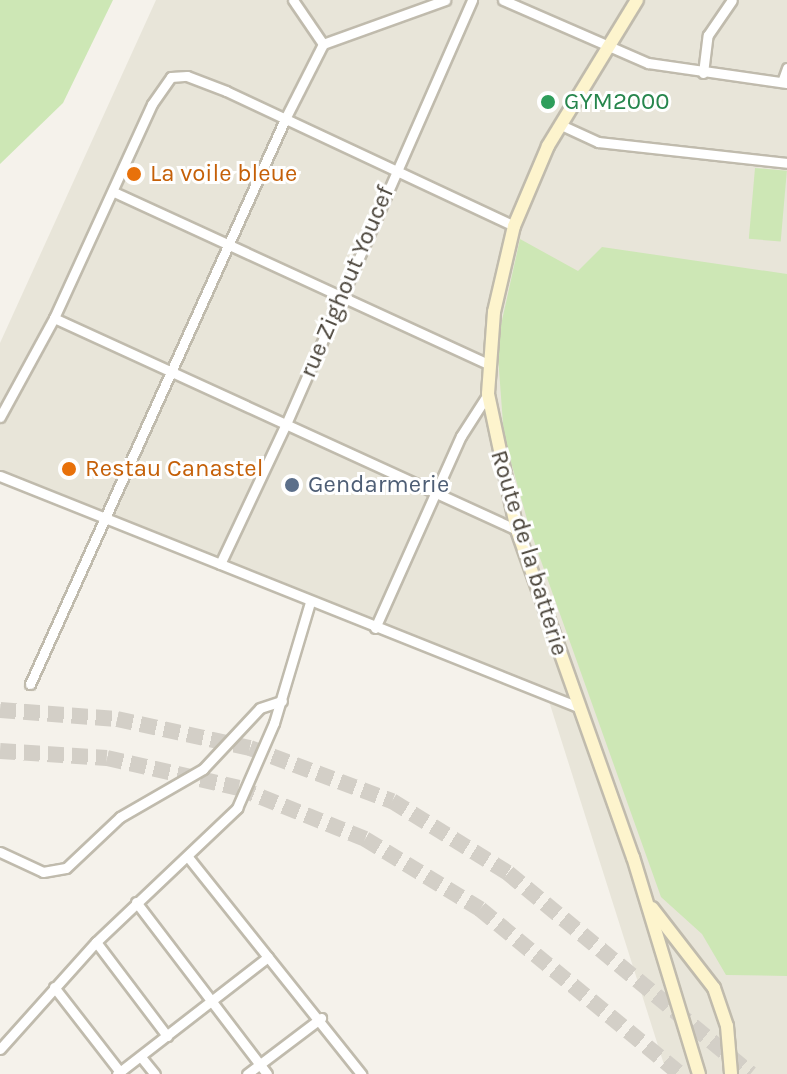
<!DOCTYPE html>
<html>
<head>
<meta charset="utf-8">
<style>
	body { margin:0 }
	#map { position:relative; width:787px; height:1074px; overflow:hidden; background:#f5f2eb; font-family:Karla,sans-serif }
	div>[style] { position:absolute }
	.residential>* { inset:0; background:#e8e5d9 }
	.green>* { inset:0; background:#cde7b5; transform-origin:0 0 }
	.motorway-tunnel>* { height:16px; margin-top:-8px; transform-origin:0; background:repeating-linear-gradient(90deg,#d3cfc7 0 16px,transparent 0 24px) }
	.roads { filter:drop-shadow(2px 0 #c0bbad) drop-shadow(-2px 0 #c0bbad) drop-shadow(0 2px #c0bbad) drop-shadow(0 -2px #c0bbad) }
	.minor>* { height:9px; margin:-4.5px; padding:0 4.5px; transform-origin:4.5px; border-radius:4.5px; background:#fff }
	.secondary>* { height:12px; margin:-6px; padding:0 6px; transform-origin:6px; border-radius:6px; background:#fdf4cd }
	.dots>* { width:22px; height:22px; translate:-50% -50%; box-sizing:border-box; border:4px solid #fff; border-radius:50% }
	span { translate:-50% -50%; white-space:nowrap; text-align:center; line-height:1.15; -webkit-text-stroke:6px #fff; paint-order:stroke }
	.leisure-label { font-size:24px; color:#27864d }
	.left { translate:0 -50%; text-align:left }
	.food-label { font-size:24px; color:#c56008 }
	.street-label { font-size:24px; color:#494339 }
	.service-label { font-size:24px; color:#4e5e75 }
</style>
</head>
<body>
<div id="map">
	<div class="residential">
		<i style="clip-path:polygon(156px 0,787px 0,787px 1074px,667px 1074px,547px 695px,0 474px,0 343px)"></i>
	</div>
	<div class="green">
		<i style="clip-path:polygon(0 0,113px 0,63px 103px,0 164px)"></i>
		<i style="left:755px;top:168px;width:32px;height:71px;rotate:5deg"></i>
		<i style="clip-path:polygon(520px 239px,578px 271px,602px 247px,787px 274px,787px 976px,726px 975px,702px 934px,661px 897px,530px 530px,504px 437px,497px 343px)"></i>
	</div>
	<div class="motorway-tunnel">
		<i style="left:0;top:710px;width:117px;rotate:4.4deg"></i>
		<i style="left:117px;top:719px;width:136px;rotate:12.3deg"></i>
		<i style="left:250px;top:748px;width:152px;rotate:20.5deg"></i>
		<i style="left:392px;top:801px;width:137px;rotate:31.8deg"></i>
		<i style="left:508px;top:873px;width:315px;rotate:39.6deg"></i>
		<i style="left:0;top:751px;width:107px;rotate:3.7deg"></i>
		<i style="left:107px;top:758px;width:135px;rotate:12.8deg"></i>
		<i style="left:239px;top:788px;width:136px;rotate:22deg"></i>
		<i style="left:365px;top:839px;width:135px;rotate:31.3deg"></i>
		<i style="left:480px;top:909px;width:259px;rotate:39.5deg"></i>
	</div>
	<div class="roads">
		<div class="minor">
			<i style="left:293px;top:0;width:53px;rotate:55.7deg"></i>
			<i style="left:503px;top:0;width:158px;rotate:23.5deg"></i>
			<i style="left:648px;top:63px;width:140px;rotate:8.2deg"></i>
			<i style="left:703px;top:73px;width:38px;rotate:-83deg"></i>
			<i style="left:708px;top:35px;width:42px;rotate:-55.6deg"></i>
			<i style="left:782px;top:82px;width:15px;rotate:-70deg"></i>
			<i style="left:561px;top:125px;width:41px;rotate:24.7deg"></i>
			<i style="left:598px;top:142px;width:190px;rotate:6.3deg"></i>
			<i style="left:114px;top:192px;width:412px;rotate:24.7deg"></i>
			<i style="left:54px;top:318px;width:509px;rotate:24.6deg"></i>
			<i style="left:0;top:417px;width:113px;rotate:-61.4deg"></i>
			<i style="left:54px;top:318px;width:235px;rotate:-65.4deg"></i>
			<i style="left:152px;top:104px;width:33px;rotate:-55deg"></i>
			<i style="left:171px;top:77px;width:16px;rotate:-4deg"></i>
			<i style="left:187px;top:76px;width:42px;rotate:21deg"></i>
			<i style="left:226px;top:91px;width:318px;rotate:25.1deg"></i>
			<i style="left:0;top:476px;width:622px;rotate:21.78deg"></i>
			<i style="left:220px;top:564px;width:155px;rotate:-64.8deg"></i>
			<i style="left:286px;top:424px;width:463px;rotate:-66.3deg"></i>
			<i style="left:375px;top:628px;width:210px;rotate:-65.9deg"></i>
			<i style="left:461px;top:436px;width:50px;rotate:-57.3deg"></i>
			<i style="left:30px;top:684px;width:622px;rotate:-65.7deg"></i>
			<i style="left:286px;top:117px;width:82px;rotate:-63.1deg"></i>
			<i style="left:323px;top:44px;width:130px;rotate:-19.8deg"></i>
			<i style="left:0;top:852px;width:47px;rotate:24.9deg"></i>
			<i style="left:43px;top:872px;width:23px;rotate:-10deg"></i>
			<i style="left:66px;top:868px;width:74px;rotate:-43.4deg"></i>
			<i style="left:120px;top:817px;width:96px;rotate:-30deg"></i>
			<i style="left:203px;top:769px;width:83px;rotate:-46.9deg"></i>
			<i style="left:260px;top:708px;width:23px;rotate:-18deg"></i>
			<i style="left:188px;top:857px;width:278px;rotate:51.4deg"></i>
			<i style="left:136px;top:902px;width:216px;rotate:52.7deg"></i>
			<i style="left:96px;top:942px;width:118px;rotate:52.9deg"></i>
			<i style="left:54px;top:987px;width:108px;rotate:52.2deg"></i>
			<i style="left:0;top:1049px;width:144px;rotate:-48.1deg"></i>
			<i style="left:96px;top:942px;width:195px;rotate:-43.5deg"></i>
			<i style="left:237px;top:808px;width:93px;rotate:-66.5deg"></i>
			<i style="left:274px;top:723px;width:126px;rotate:-73.4deg"></i>
			<i style="left:141px;top:1057px;width:22px;rotate:51deg"></i>
			<i style="left:117px;top:1074px;width:191px;rotate:-37.8deg"></i>
			<i style="left:247px;top:1074px;width:93px;rotate:-37.1deg"></i>
		</div>
		<div class="secondary">
			<i style="left:637px;top:0;width:171px;rotate:121.4deg"></i>
			<i style="left:548px;top:146px;width:87px;rotate:113deg"></i>
			<i style="left:514px;top:226px;width:88px;rotate:103.1deg"></i>
			<i style="left:494px;top:312px;width:82px;rotate:94.2deg"></i>
			<i style="left:488px;top:394px;width:139px;rotate:78deg"></i>
			<i style="left:517px;top:530px;width:347px;rotate:70.5deg"></i>
			<i style="left:633px;top:857px;width:227px;rotate:73.1deg"></i>
			<i style="left:652px;top:908px;width:101px;rotate:52.2deg"></i>
			<i style="left:714px;top:988px;width:40px;rotate:71.1deg"></i>
			<i style="left:727px;top:1026px;width:48px;rotate:85.2deg"></i>
		</div>
	</div>
	<div class="dots">
		<i style="left:548px;top:102px;background:#2e9e5b"></i>
		<i style="left:134px;top:174px;background:#e8710a"></i>
		<i style="left:69px;top:469px;background:#e8710a"></i>
		<i style="left:292px;top:485px;background:#5c6f8a"></i>
	</div>
	<div class="leisure-label">
		<span class="left" style="left:564px;top:102px">GYM2000</span>
	</div>
	<div class="food-label">
		<span class="left" style="left:150px;top:174px">La voile bleue</span>
		<span class="left" style="left:85px;top:469px">Restau Canastel</span>
	</div>
	<div class="street-label">
		<span style="left:347px;top:282px;rotate:-67deg">rue Zighout Youcef</span>
		<span style="left:529px;top:553px;rotate:73deg">Route de la batterie</span>
	</div>
	<div class="service-label">
		<span class="left" style="left:308px;top:485px">Gendarmerie</span>
	</div>
</div>
</body>
</html>
